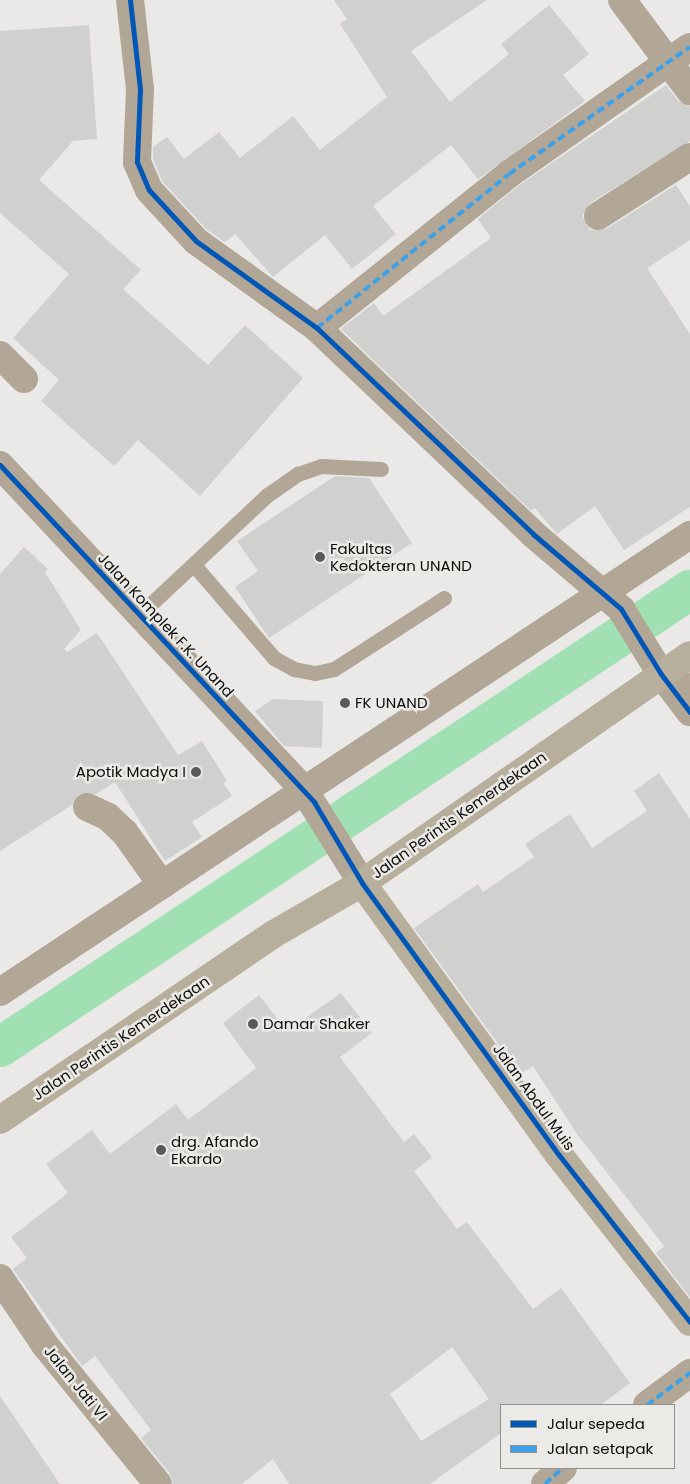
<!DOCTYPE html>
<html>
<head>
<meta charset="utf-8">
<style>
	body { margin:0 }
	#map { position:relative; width:690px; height:1484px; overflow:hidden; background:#eae9e7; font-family:Poppins,sans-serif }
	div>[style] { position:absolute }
	.canal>* { height:40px; margin:-20px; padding:0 20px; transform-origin:20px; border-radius:20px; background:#a1e0b3 }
	.building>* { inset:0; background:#d0d0ce }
	.lane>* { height:15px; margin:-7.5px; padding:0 7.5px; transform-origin:7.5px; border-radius:7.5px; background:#b2a796 }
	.street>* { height:28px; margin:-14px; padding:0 14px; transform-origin:14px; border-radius:14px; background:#b2a796 }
	.secondary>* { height:28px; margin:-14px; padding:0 14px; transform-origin:14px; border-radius:14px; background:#b7ae9c }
	.quiet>* { height:4px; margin-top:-2px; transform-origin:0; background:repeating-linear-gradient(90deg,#3ca1e9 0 8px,transparent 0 12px) }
	.cycleway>* { height:5px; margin:-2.5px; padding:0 2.5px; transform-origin:2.5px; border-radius:2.5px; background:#0057b8 }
	.dots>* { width:14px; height:14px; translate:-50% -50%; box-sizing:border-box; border:2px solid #ebeae6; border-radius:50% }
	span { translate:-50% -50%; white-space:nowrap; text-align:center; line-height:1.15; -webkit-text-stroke:5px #ebeae6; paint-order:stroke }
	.poi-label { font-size:15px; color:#0c0c0b }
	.left { translate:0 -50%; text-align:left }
	.right { translate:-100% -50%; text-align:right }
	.street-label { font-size:15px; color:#0c0c0b }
	.legend { position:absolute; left:500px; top:1404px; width:175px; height:65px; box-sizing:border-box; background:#ebeae6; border:1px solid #92918e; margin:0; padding:6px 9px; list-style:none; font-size:15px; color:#0c0c0b }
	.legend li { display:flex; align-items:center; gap:10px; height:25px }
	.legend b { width:25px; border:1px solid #92918e }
</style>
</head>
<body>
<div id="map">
	<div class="canal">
		<i style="left:0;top:1047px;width:828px;rotate:-33.52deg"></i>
	</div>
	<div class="building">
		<i style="clip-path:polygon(334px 0,487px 0,411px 51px,450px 102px,509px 54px,501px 44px,549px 5px,589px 54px,563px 75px,585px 101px,478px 179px,451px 145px,373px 206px,396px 234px,352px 269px,325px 235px,273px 277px,235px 234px,225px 242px,206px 229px,162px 181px,153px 159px,153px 147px,167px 137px,184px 159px,219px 132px,240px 158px,293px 116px,320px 150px,387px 97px,340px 24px,347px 19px)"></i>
		<i style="clip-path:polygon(89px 25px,97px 139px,73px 141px,39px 180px,141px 270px,123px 289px,208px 365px,245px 325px,303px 378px,200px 496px,138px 440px,114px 466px,41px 401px,59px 380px,13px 338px,69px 274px,0 213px,0 31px)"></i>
		<i style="clip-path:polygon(666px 85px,678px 101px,690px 106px,690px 141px,590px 203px,582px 216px,590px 230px,606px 229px,676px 185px,690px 206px,690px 240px,647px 268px,690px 334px,690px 507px,624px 550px,595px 506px,557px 534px,535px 508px,531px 511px,341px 329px,374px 303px,383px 316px,491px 238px,478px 219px,518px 186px)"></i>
		<i style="clip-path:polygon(335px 476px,369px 478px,412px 543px,269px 638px,235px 587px,258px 571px,237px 541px)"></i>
		<i style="clip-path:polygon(24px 547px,48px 569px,45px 572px,81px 630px,64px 649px,67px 652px,97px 633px,178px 755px,202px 741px,227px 781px,223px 783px,232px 796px,192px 822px,202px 837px,165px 861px,115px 782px,96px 794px,79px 794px,72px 805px,0 851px,0 574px)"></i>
		<i style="clip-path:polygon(273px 699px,323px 701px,322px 748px,284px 746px,255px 711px)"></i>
		<i style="clip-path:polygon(659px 773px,690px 819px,690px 1297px,656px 1253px,664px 1246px,577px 1134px,533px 1066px,520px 1074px,414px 928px,478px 884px,483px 892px,534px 857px,525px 844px,570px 814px,592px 848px,647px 811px,634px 791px)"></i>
		<i style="clip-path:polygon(evenodd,341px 993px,372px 1033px,340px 1057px,404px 1142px,414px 1134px,432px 1157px,414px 1171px,457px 1229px,467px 1222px,533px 1309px,561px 1288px,630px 1383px,601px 1405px,501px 1405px,501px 1433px,430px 1484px,289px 1484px,273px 1459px,242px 1484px,173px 1484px,170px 1474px,141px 1438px,151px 1430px,95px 1356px,82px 1366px,13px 1269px,27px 1258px,11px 1237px,68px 1193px,46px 1164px,92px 1130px,110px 1154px,176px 1104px,188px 1120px,256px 1068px,223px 1023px,259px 995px,287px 1031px,341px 993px,452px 1347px,489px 1399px,421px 1441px,390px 1394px,452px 1347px)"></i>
		<i style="clip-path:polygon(0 1396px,60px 1484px,0 1484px)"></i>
	</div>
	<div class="lane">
		<i style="left:194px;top:565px;width:123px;rotate:49.3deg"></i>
		<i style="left:274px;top:658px;width:23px;rotate:29deg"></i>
		<i style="left:294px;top:669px;width:21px;rotate:11deg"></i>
		<i style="left:315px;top:673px;width:19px;rotate:-12deg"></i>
		<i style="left:334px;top:669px;width:131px;rotate:-32.8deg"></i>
		<i style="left:139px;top:615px;width:174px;rotate:-43.1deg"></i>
		<i style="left:266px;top:496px;width:39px;rotate:-35deg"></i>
		<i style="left:298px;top:474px;width:24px;rotate:-19deg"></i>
		<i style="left:321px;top:466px;width:60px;rotate:2.9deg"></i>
		<i style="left:675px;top:666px;width:26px;rotate:54deg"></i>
	</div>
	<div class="street">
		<i style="left:130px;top:0;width:90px;rotate:83.6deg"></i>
		<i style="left:140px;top:89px;width:73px;rotate:92.4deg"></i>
		<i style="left:137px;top:162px;width:30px;rotate:67deg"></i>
		<i style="left:149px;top:190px;width:69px;rotate:47.3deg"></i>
		<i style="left:196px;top:241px;width:149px;rotate:35.7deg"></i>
		<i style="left:317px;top:328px;width:298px;rotate:43.6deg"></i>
		<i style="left:533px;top:534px;width:116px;rotate:40.4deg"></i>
		<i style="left:621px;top:609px;width:76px;rotate:58.4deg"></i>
		<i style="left:661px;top:674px;width:48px;rotate:52.7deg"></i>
		<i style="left:622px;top:0;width:114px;rotate:53.2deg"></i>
		<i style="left:598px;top:216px;width:109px;rotate:-32.7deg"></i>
		<i style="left:317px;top:328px;width:246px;rotate:-38.7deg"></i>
		<i style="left:509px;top:174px;width:221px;rotate:-35.1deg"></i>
		<i style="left:0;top:355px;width:34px;rotate:45deg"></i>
		<i style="left:0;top:465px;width:445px;rotate:46.9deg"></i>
		<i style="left:304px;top:790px;width:110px;rotate:58.1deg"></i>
		<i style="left:87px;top:807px;width:23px;rotate:25deg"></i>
		<i style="left:108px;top:817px;width:23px;rotate:43deg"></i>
		<i style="left:125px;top:833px;width:64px;rotate:54.6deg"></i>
		<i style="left:0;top:992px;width:828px;rotate:-33.52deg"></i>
		<i style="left:0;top:1278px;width:81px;rotate:56.1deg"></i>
		<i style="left:45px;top:1345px;width:179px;rotate:50.9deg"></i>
		<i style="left:647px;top:1405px;width:54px;rotate:-36.7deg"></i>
		<i style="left:545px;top:1484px;width:24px;rotate:-42deg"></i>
	</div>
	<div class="secondary">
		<i style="left:362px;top:883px;width:336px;rotate:54.1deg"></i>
		<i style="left:559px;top:1155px;width:212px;rotate:51.9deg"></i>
		<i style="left:0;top:1120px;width:329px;rotate:-34.2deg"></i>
		<i style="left:272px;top:935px;width:104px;rotate:-30deg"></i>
		<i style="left:362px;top:883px;width:399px;rotate:-34.8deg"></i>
	</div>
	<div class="quiet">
		<i style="left:317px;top:328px;width:246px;rotate:-38.7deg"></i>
		<i style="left:509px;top:174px;width:221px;rotate:-35.1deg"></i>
		<i style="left:647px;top:1405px;width:54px;rotate:-36.7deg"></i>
		<i style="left:545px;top:1484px;width:24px;rotate:-42deg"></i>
	</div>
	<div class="cycleway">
		<i style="left:130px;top:0;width:90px;rotate:83.6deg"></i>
		<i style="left:140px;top:89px;width:73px;rotate:92.4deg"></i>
		<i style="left:137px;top:162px;width:30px;rotate:67deg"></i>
		<i style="left:149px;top:190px;width:69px;rotate:47.3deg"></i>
		<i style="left:196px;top:241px;width:149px;rotate:35.7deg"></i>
		<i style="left:317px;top:328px;width:298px;rotate:43.6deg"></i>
		<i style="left:533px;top:534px;width:116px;rotate:40.4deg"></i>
		<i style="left:621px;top:609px;width:76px;rotate:58.4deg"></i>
		<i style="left:661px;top:674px;width:48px;rotate:52.7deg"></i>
		<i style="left:0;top:465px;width:461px;rotate:47deg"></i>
		<i style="left:314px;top:802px;width:94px;rotate:59.3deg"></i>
		<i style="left:362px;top:883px;width:336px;rotate:54.1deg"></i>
		<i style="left:559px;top:1155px;width:212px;rotate:51.9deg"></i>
	</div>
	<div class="dots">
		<i style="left:320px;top:557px;background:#5a5958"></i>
		<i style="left:345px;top:703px;background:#5a5958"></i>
		<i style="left:196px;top:772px;background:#5a5958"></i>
		<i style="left:253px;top:1024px;background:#5a5958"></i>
		<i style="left:161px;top:1150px;background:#5a5958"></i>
	</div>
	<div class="poi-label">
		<span class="left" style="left:330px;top:557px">Fakultas<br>Kedokteran UNAND</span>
		<span class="left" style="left:355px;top:703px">FK UNAND</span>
		<span class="right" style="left:186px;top:772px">Apotik Madya I</span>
		<span class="left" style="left:263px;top:1024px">Damar Shaker</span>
		<span class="left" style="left:171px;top:1150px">drg. Afando<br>Ekardo</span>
	</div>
	<div class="street-label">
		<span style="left:166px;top:625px;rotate:47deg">Jalan Komplek F.K. Unand</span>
		<span style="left:459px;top:815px;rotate:-35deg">Jalan Perintis Kemerdekaan</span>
		<span style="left:121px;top:1038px;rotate:-34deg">Jalan Perintis Kemerdekaan</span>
		<span style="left:534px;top:1097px;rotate:54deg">Jalan Abdul Muis</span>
		<span style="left:76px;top:1383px;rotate:51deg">Jalan Jati VI</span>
	</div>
	<ul class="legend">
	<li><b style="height:6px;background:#0057b8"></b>Jalur sepeda</li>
	<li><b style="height:6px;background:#3ca1e9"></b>Jalan setapak</li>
	</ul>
</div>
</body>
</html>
